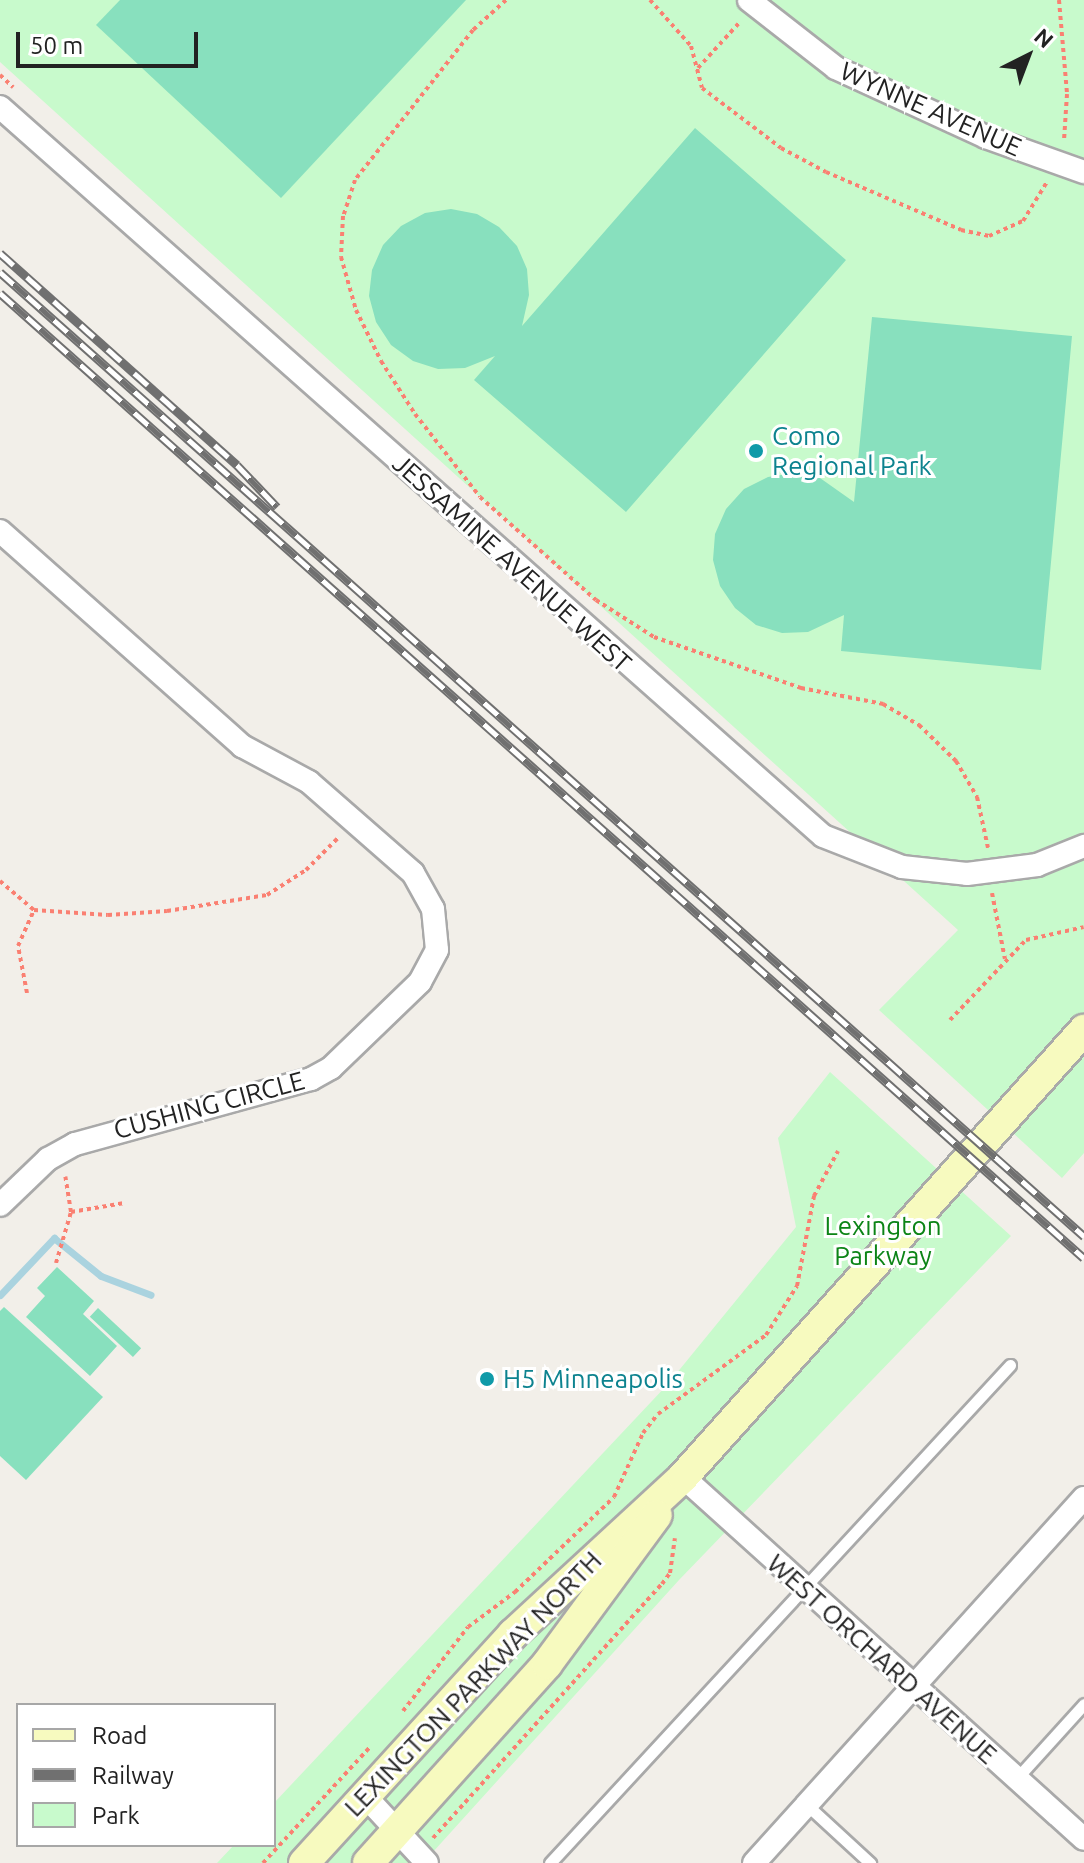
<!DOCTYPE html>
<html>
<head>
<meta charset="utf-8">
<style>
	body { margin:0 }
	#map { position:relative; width:1084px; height:1863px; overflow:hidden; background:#f2efe9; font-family:Ubuntu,sans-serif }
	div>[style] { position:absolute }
	.park>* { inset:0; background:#c8facc }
	.pitch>* { inset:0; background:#88e0be; transform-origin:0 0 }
	.stream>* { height:7px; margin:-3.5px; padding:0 3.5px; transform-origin:3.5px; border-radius:3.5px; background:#aad3df }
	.path>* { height:4px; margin-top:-2px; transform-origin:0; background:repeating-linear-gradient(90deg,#fa8072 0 4px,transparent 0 8px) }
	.roads { filter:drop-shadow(2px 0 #a9a9a9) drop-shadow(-2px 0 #a9a9a9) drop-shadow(0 2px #a9a9a9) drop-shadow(0 -2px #a9a9a9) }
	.service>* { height:11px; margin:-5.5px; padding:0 5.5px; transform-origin:5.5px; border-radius:5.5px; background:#fff }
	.minor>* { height:22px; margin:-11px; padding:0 11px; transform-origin:11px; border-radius:11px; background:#fff }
	.secondary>* { height:30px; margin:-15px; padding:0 15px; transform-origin:15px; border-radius:15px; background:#f7fabf }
	.rail>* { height:9px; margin-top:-4.5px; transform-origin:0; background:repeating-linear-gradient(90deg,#fff 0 18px,#707070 0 36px); box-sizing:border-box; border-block:2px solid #707070 }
	.dots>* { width:22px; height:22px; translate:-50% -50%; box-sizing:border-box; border:4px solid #fff; border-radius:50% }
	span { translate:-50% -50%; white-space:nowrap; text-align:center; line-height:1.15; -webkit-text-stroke:6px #fff; paint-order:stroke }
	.street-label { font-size:26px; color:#222 }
	.culture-label { font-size:26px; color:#0d838f }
	.left { translate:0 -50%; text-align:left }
	.park-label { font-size:26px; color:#0c8416 }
	.legend { position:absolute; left:16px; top:1703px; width:260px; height:144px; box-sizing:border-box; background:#fff; border:2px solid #a7a7a7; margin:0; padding:10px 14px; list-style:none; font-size:24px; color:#222 }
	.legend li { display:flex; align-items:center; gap:16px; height:40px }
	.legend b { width:40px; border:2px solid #a7a7a7 }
	.north { position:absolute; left:988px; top:16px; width:80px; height:80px; -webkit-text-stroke:6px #fff; paint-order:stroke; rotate:42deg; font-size:22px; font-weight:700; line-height:32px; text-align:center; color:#222 }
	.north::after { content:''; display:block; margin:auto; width:28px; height:36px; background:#222; clip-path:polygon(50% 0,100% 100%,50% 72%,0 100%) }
	.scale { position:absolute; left:16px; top:32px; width:182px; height:36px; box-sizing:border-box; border:4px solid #222; border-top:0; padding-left:10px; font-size:24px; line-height:28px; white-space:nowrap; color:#222; -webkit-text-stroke:6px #fff; paint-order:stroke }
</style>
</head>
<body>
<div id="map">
	<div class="park">
		<i style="clip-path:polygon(0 0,1084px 0,1084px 1153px,1062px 1178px,879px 1010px,958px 930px,0 62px)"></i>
		<i style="clip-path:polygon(830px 1072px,1011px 1236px,679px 1580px,423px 1863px,217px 1863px,234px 1845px,274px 1845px,274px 1803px,667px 1385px,796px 1227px,778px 1138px)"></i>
	</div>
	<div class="pitch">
		<i style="clip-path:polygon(120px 0,466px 0,281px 198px,96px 25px)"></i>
		<i style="clip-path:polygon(695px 128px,846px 260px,626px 512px,474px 380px,495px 356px,465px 368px,438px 369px,413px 361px,391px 345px,376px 322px,369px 296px,372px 270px,383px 245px,401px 226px,425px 213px,451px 209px,477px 214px,499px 227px,517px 246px,527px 269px,529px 295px,522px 326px)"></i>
		<i style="clip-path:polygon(872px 317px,1072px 336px,1041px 670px,841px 651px,844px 615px,808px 632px,782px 633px,756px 625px,735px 608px,720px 586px,713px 560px,715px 534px,726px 509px,744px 489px,768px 477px,794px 473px,820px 478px,854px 502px)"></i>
		<i style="clip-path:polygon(57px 1267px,94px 1301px,83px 1314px,117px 1346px,90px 1376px,26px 1317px,45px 1296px,37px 1288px)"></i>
		<i style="clip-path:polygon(4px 1307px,103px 1397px,26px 1480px,0 1456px,0 1311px)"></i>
		<i style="left:98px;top:1308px;width:59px;height:12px;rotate:43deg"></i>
	</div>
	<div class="stream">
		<i style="left:0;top:1295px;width:79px;rotate:-46.5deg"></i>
		<i style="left:54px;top:1238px;width:60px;rotate:39deg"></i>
		<i style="left:101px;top:1276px;width:53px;rotate:20.8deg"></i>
	</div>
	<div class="path">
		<i style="left:506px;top:0;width:45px;rotate:137.7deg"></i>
		<i style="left:473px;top:30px;width:191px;rotate:128.2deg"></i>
		<i style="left:355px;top:180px;width:38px;rotate:108deg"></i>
		<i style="left:343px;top:216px;width:41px;rotate:92.8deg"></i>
		<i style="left:341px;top:257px;width:55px;rotate:74.2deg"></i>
		<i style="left:356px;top:310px;width:57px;rotate:63.9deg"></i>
		<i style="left:381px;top:361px;width:63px;rotate:57.3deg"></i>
		<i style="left:415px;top:414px;width:105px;rotate:51.9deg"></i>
		<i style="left:480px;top:497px;width:155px;rotate:41.6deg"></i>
		<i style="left:596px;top:600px;width:69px;rotate:32.5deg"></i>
		<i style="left:654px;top:637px;width:156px;rotate:19.1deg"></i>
		<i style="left:801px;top:688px;width:84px;rotate:11deg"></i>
		<i style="left:883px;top:704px;width:42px;rotate:30.3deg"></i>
		<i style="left:919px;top:725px;width:52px;rotate:44.2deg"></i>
		<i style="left:956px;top:761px;width:42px;rotate:59.7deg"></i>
		<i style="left:977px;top:797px;width:52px;rotate:77.8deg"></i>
		<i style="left:650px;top:0;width:62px;rotate:48.3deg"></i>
		<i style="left:691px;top:46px;width:43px;rotate:75.3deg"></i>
		<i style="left:702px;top:88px;width:99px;rotate:37.2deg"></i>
		<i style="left:781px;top:148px;width:51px;rotate:28.1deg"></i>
		<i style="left:826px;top:172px;width:147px;rotate:23.2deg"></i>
		<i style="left:961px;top:230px;width:29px;rotate:12deg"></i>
		<i style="left:989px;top:236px;width:37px;rotate:-24deg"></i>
		<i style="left:1023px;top:221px;width:46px;rotate:-58.4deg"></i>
		<i style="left:1059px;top:0;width:94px;rotate:85.1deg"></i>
		<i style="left:1067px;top:94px;width:47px;rotate:93.7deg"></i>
		<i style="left:698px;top:68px;width:62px;rotate:-47.6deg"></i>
		<i style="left:0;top:75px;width:18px;rotate:43deg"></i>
		<i style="left:0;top:881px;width:45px;rotate:40.5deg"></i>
		<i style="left:34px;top:910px;width:74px;rotate:3.9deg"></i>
		<i style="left:108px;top:915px;width:59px;rotate:-3.9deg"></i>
		<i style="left:167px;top:911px;width:101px;rotate:-9.1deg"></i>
		<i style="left:267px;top:895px;width:46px;rotate:-32.7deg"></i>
		<i style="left:306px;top:870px;width:47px;rotate:-45deg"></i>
		<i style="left:992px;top:893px;width:67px;rotate:78.9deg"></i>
		<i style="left:27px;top:993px;width:48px;rotate:-100.8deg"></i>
		<i style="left:18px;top:946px;width:39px;rotate:-66deg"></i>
		<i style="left:950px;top:1020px;width:110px;rotate:-46.5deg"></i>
		<i style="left:1026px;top:940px;width:59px;rotate:-12.6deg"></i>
		<i style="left:71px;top:1212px;width:54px;rotate:-9.6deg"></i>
		<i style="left:56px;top:1263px;width:53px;rotate:-73.6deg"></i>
		<i style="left:71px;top:1212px;width:36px;rotate:-99deg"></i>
		<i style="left:403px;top:1711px;width:106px;rotate:-52.3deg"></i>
		<i style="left:468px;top:1627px;width:59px;rotate:-36.7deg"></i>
		<i style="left:515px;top:1592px;width:137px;rotate:-43.8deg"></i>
		<i style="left:614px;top:1497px;width:70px;rotate:-65.6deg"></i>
		<i style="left:643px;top:1433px;width:24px;rotate:-52deg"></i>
		<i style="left:658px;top:1414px;width:134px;rotate:-36.2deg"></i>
		<i style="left:766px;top:1335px;width:58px;rotate:-57.7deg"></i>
		<i style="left:797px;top:1286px;width:92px;rotate:-79.3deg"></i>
		<i style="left:814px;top:1196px;width:51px;rotate:-61.9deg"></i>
		<i style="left:433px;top:1838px;width:342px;rotate:-48deg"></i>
		<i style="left:662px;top:1584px;width:14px;rotate:-54deg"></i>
		<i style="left:670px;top:1573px;width:35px;rotate:-82deg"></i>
		<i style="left:263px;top:1863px;width:158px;rotate:-47.3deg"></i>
	</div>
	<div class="roads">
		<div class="service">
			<i style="left:1016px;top:1779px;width:101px;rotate:-47.8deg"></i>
			<i style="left:807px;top:1805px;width:86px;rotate:42.6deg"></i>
			<i style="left:550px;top:1863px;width:678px;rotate:-47.27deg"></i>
		</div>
		<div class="minor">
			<i style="left:749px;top:0;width:110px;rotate:38deg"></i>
			<i style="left:836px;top:68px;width:165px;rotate:24.7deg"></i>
			<i style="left:986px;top:137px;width:104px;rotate:19.7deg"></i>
			<i style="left:0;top:107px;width:1099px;rotate:41.53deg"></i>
			<i style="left:823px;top:836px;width:85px;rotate:21.4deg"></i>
			<i style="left:902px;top:867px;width:65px;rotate:6.1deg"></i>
			<i style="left:967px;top:874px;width:71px;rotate:-7.3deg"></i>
			<i style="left:1037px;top:865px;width:51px;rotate:-22deg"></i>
			<i style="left:0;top:531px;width:324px;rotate:41.6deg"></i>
			<i style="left:242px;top:746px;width:76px;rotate:28.2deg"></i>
			<i style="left:309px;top:782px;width:138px;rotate:41.2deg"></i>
			<i style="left:413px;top:873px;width:41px;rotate:60.9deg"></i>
			<i style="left:433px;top:909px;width:41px;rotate:84.4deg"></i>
			<i style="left:437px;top:950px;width:36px;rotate:118deg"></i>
			<i style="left:420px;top:982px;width:124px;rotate:136deg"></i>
			<i style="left:331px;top:1068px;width:23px;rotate:151deg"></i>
			<i style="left:311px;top:1079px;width:245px;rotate:164.6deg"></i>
			<i style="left:75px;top:1144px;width:31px;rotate:151deg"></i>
			<i style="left:48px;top:1159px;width:66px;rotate:136.2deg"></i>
			<i style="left:683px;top:1477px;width:540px;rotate:42.07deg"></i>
			<i style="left:365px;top:1796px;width:91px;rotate:47.2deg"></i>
			<i style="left:754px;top:1863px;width:492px;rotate:-47.9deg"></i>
		</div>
		<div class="secondary">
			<i style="left:304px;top:1863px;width:310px;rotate:-47.6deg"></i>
			<i style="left:513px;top:1634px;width:231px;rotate:-42.7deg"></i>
			<i style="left:683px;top:1477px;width:601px;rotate:-48.1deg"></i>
			<i style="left:368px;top:1863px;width:268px;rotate:-48deg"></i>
			<i style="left:547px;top:1664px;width:185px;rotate:-53.6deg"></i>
		</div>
	</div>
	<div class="rail">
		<i style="left:0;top:253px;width:318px;rotate:41.8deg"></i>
		<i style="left:237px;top:465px;width:58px;rotate:46.4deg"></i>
		<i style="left:0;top:272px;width:1451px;rotate:41.65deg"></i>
		<i style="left:0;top:293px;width:1451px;rotate:41.68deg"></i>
	</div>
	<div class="dots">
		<i style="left:756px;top:451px;background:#0f9aa8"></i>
		<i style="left:487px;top:1379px;background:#0f9aa8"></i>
	</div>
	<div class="street-label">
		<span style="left:931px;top:109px;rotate:24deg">WYNNE AVENUE</span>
		<span style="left:512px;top:563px;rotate:42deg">JESSAMINE AVENUE WEST</span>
		<span style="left:209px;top:1105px;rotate:-15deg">CUSHING CIRCLE</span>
		<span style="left:882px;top:1659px;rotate:42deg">WEST ORCHARD AVENUE</span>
		<span style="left:473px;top:1684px;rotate:-46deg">LEXINGTON PARKWAY NORTH</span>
	</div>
	<div class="culture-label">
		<span class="left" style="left:772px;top:451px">Como<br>Regional Park</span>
		<span class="left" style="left:503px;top:1379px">H5 Minneapolis</span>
	</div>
	<div class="park-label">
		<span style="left:883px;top:1241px">Lexington<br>Parkway</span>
	</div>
	<ul class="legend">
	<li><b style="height:10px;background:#f7fabf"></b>Road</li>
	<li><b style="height:10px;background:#707070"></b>Railway</li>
	<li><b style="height:22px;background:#c8facc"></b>Park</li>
	</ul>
	<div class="north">N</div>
	<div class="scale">50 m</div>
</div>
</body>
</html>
